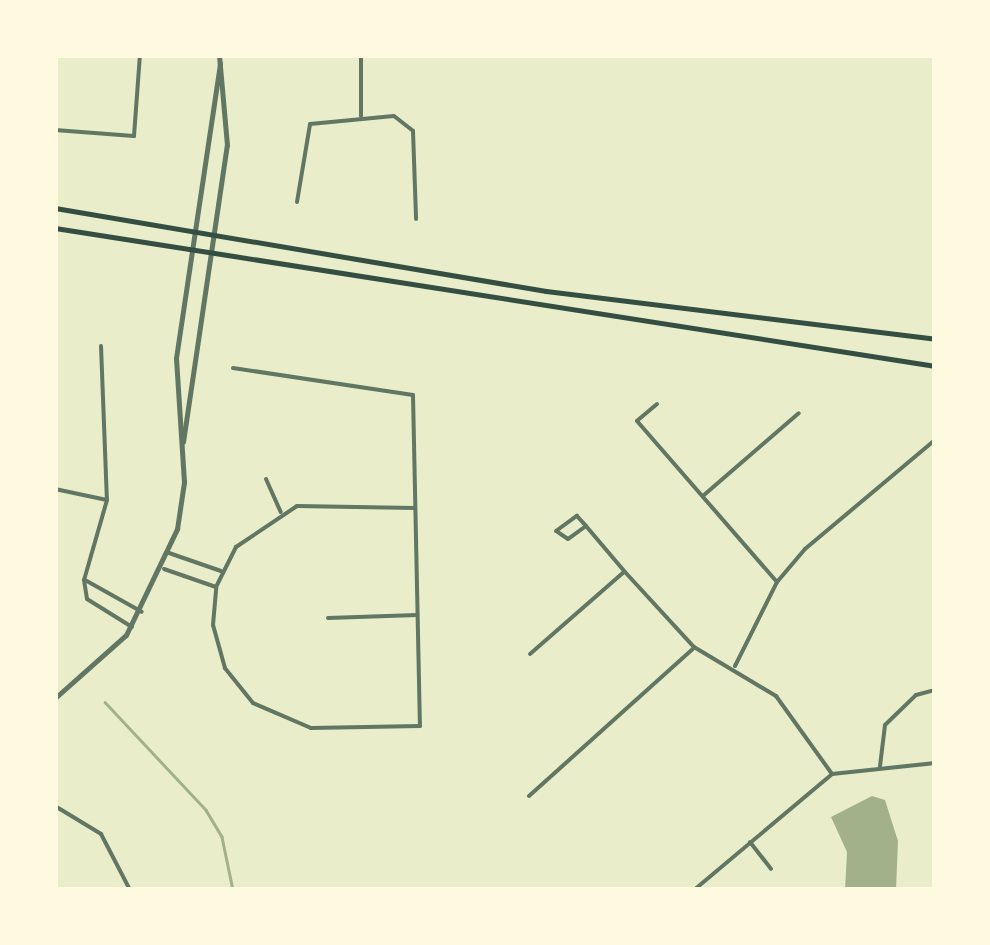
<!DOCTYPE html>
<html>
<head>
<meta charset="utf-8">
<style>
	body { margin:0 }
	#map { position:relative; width:990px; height:945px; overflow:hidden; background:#e9edc9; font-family:"Titillium Web",sans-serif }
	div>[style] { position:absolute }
	.water>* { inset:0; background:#a3b18a }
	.stream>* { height:2.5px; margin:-1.25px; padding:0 1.25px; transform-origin:1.25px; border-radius:1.25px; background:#a3b18a }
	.minor>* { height:4px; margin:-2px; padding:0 2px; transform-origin:2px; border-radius:2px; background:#617663 }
	.tertiary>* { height:5px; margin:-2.5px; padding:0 2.5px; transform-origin:2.5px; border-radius:2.5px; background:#617663 }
	.secondary>* { height:5px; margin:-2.5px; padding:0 2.5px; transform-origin:2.5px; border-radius:2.5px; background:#344e41 }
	span { translate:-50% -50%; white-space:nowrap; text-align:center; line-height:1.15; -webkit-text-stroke:9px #fefae0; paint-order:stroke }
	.frame { position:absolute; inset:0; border:58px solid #fefae0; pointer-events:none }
</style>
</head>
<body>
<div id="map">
	<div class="water">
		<i style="clip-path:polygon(872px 796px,885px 800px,898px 841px,896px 890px,845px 890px,847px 852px,831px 817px)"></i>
	</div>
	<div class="stream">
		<i style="left:105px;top:702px;width:148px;rotate:46.9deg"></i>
		<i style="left:206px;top:810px;width:31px;rotate:59deg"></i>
		<i style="left:222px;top:837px;width:54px;rotate:78.3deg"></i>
	</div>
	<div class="minor">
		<i style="left:361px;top:116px;width:61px;rotate:-90deg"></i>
		<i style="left:55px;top:130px;width:79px;rotate:4.3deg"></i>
		<i style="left:134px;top:136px;width:81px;rotate:-85.8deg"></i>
		<i style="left:297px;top:202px;width:79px;rotate:-80.5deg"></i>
		<i style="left:310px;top:124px;width:84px;rotate:-5.4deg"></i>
		<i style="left:394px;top:116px;width:24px;rotate:38deg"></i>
		<i style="left:413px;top:131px;width:88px;rotate:88deg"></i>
		<i style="left:101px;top:346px;width:154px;rotate:87.8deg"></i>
		<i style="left:107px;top:500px;width:83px;rotate:106deg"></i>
		<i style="left:84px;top:580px;width:19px;rotate:81deg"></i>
		<i style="left:87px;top:599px;width:53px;rotate:31.9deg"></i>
		<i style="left:233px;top:368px;width:182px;rotate:8.5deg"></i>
		<i style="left:413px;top:395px;width:331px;rotate:88.8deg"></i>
		<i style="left:420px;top:726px;width:109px;rotate:178.9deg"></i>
		<i style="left:311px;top:728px;width:63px;rotate:-156.7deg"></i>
		<i style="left:253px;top:703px;width:45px;rotate:-128.7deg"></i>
		<i style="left:225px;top:668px;width:45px;rotate:-105.6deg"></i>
		<i style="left:213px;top:625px;width:38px;rotate:-85deg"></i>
		<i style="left:216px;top:587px;width:45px;rotate:-63.4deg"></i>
		<i style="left:236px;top:547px;width:73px;rotate:-33.9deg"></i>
		<i style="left:297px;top:506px;width:118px;rotate:1deg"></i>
		<i style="left:657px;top:404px;width:26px;rotate:140deg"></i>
		<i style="left:637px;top:421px;width:213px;rotate:49deg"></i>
		<i style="left:266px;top:479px;width:36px;rotate:66deg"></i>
		<i style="left:55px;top:489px;width:53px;rotate:11.9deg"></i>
		<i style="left:704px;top:495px;width:125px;rotate:-40.8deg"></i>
		<i style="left:586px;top:526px;width:22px;rotate:144deg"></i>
		<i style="left:568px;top:539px;width:14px;rotate:-146deg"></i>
		<i style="left:556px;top:531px;width:26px;rotate:-36deg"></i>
		<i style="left:577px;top:516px;width:13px;rotate:48deg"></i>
		<i style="left:586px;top:526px;width:60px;rotate:49.7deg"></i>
		<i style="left:625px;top:572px;width:102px;rotate:47.4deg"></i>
		<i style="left:694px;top:647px;width:96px;rotate:30.9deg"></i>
		<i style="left:776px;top:696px;width:96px;rotate:54.3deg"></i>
		<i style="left:169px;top:553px;width:55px;rotate:19.1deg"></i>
		<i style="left:164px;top:569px;width:55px;rotate:19.1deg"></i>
		<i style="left:85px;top:580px;width:65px;rotate:29.3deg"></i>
		<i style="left:328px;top:618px;width:89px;rotate:-1.9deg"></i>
		<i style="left:530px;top:654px;width:125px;rotate:-41.1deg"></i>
		<i style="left:735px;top:666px;width:94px;rotate:-63.4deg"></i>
		<i style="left:777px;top:582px;width:43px;rotate:-49.7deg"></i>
		<i style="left:805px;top:549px;width:170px;rotate:-40deg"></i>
		<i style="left:880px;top:766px;width:41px;rotate:-83deg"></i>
		<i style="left:885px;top:725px;width:43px;rotate:-44.1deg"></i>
		<i style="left:916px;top:695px;width:20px;rotate:-15deg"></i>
		<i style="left:529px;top:796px;width:220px;rotate:-41.9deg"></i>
		<i style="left:55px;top:806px;width:54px;rotate:31.3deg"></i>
		<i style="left:101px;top:834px;width:63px;rotate:62.6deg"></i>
		<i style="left:750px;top:842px;width:34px;rotate:52deg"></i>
		<i style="left:694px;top:890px;width:180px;rotate:-40deg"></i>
		<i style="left:832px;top:774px;width:104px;rotate:-6.1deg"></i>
	</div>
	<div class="tertiary">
		<i style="left:183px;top:442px;width:300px;rotate:-81.6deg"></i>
		<i style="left:227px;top:145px;width:90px;rotate:-95.1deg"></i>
		<i style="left:55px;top:698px;width:95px;rotate:-41.6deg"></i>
		<i style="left:126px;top:635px;width:118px;rotate:-64.3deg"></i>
		<i style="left:177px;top:529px;width:48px;rotate:-81.5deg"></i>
		<i style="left:184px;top:482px;width:124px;rotate:-93.7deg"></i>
		<i style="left:176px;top:358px;width:298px;rotate:-81.5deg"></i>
	</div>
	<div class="secondary">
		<i style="left:55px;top:208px;width:498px;rotate:9.6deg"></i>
		<i style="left:546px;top:291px;width:392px;rotate:7deg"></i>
		<i style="left:55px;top:228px;width:891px;rotate:8.91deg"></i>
	</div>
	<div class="frame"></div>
</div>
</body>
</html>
